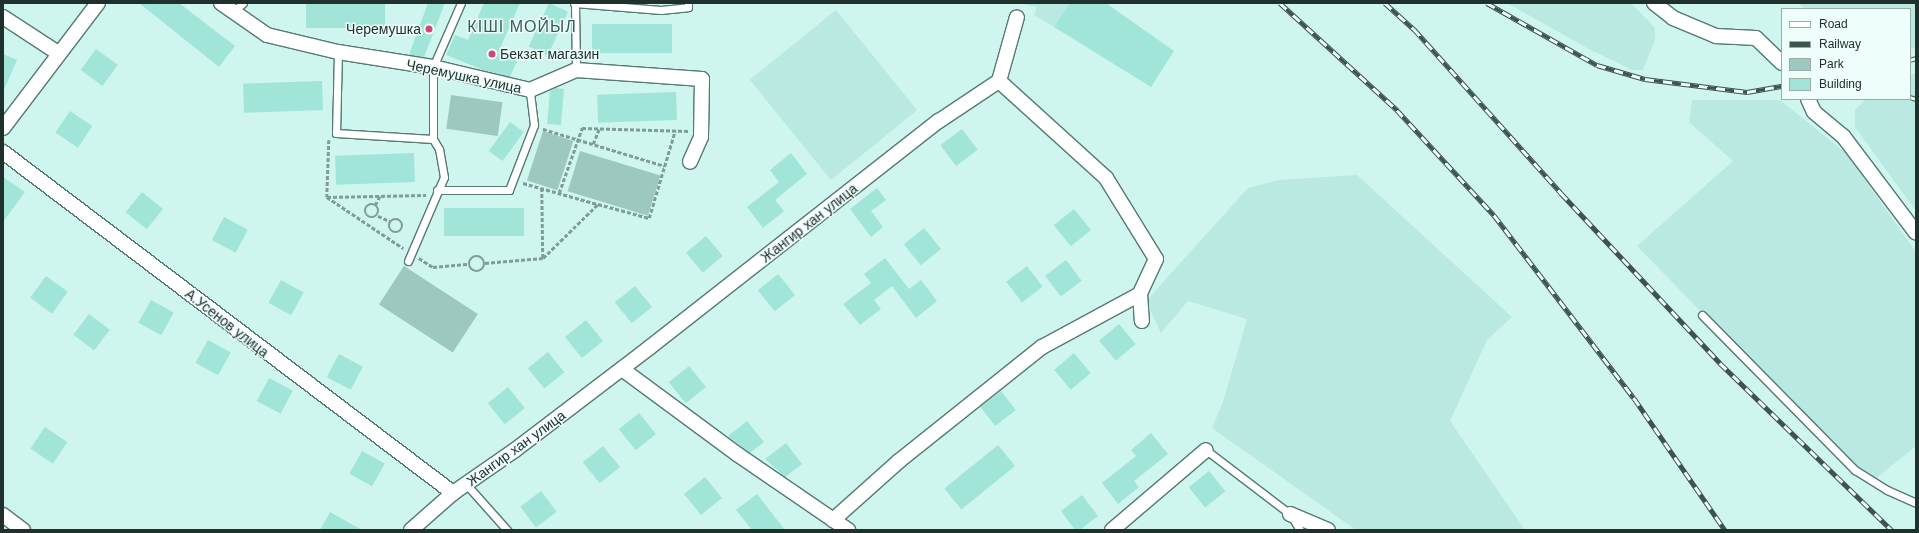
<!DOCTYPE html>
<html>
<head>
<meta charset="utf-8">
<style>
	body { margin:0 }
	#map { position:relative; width:1919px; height:533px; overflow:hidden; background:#cef6ee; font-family:Arial,sans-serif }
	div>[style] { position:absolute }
	.built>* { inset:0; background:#b9e9e0; transform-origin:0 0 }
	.green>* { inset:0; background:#9cc8bf; transform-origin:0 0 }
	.building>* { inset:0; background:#a1e5d8; transform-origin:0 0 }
	.path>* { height:2.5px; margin-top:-1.25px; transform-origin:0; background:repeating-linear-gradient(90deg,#7f9c96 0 4px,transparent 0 6px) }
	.path>.ring { margin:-1.25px; padding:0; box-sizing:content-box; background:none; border:2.5px solid #7f9c96; border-radius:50% }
	.roads { filter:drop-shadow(1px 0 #557973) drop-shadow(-1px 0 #557973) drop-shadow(0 1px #557973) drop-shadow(0 -1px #557973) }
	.lane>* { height:7px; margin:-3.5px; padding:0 3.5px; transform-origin:3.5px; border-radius:3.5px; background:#fff }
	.street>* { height:14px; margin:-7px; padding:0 7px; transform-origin:7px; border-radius:7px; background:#fff }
	.rail>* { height:4.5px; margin-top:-2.25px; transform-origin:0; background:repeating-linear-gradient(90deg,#eefefa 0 9px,#3e524e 0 18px); box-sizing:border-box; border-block:1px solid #3e524e }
	.dots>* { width:11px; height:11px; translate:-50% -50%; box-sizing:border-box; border:2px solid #eefefa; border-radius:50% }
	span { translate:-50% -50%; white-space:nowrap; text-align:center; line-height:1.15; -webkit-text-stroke:3px #eefefa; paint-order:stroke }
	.poi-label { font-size:14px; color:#20302d }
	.right { translate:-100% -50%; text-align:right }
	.left { translate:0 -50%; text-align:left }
	.street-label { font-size:14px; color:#20302d }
	.quarter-label { font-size:16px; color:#375b55; letter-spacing:1px }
	.frame { position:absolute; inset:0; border:4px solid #20302d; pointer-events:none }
	.legend { position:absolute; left:1781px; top:8px; width:130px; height:92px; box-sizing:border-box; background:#eefefa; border:1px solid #9caca8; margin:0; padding:5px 7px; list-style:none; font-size:12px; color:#20302d }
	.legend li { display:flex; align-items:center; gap:8px; height:20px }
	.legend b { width:20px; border:1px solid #9caca8 }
</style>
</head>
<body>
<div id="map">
	<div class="built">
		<i style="clip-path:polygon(1019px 3px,1070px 3px,1054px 27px,1034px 15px,1037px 7px)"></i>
		<i style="clip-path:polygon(1507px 3px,1631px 3px,1655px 28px,1655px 40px,1643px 70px,1632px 70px,1587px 48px)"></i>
		<i style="clip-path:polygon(1797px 3px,1916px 3px,1916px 48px,1910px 49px,1910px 9px,1806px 9px)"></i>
		<i style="left:836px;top:10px;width:129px;height:111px;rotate:51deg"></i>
		<i style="clip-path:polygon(1910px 74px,1916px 74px,1916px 211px,1855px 127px,1855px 110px,1866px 99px,1910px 99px)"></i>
		<i style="clip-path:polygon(1692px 100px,1780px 100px,1846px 153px,1916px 252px,1916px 446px,1869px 484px,1637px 246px,1733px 161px,1689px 122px)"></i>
		<i style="clip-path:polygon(1357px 175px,1512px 317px,1487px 340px,1450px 421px,1525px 530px,1356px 530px,1212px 428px,1223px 402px,1247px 319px,1188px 301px,1161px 333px,1146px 301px,1248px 188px,1279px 180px)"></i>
	</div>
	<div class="green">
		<i style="left:451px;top:95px;width:52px;height:34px;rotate:8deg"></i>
		<i style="left:543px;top:131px;width:32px;height:52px;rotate:18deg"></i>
		<i style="left:580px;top:151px;width:84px;height:42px;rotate:17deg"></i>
		<i style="left:404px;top:266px;width:88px;height:46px;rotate:33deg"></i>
	</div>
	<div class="building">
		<i style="clip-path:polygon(139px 3px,179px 3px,235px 46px,219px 67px)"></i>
		<i style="left:306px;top:3px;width:79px;height:25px"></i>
		<i style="clip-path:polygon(428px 3px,445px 3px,424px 57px,409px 55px)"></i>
		<i style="clip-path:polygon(484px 3px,520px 3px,498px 53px,517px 61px,510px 77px,483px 70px,446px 55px,455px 35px,468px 40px)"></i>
		<i style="left:549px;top:3px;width:21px;height:48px;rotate:25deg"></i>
		<i style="clip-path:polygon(1070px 3px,1106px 3px,1174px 51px,1151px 87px,1054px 27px)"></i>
		<i style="left:672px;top:24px;width:29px;height:80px;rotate:90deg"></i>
		<i style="left:96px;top:49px;width:27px;height:26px;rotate:36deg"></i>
		<i style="clip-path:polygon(3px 54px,17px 60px,3px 92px)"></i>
		<i style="left:322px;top:81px;width:29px;height:79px;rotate:88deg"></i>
		<i style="clip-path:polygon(556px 88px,564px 89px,561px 125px,547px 124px,550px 91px)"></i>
		<i style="left:676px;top:92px;width:28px;height:79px;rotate:88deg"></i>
		<i style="left:70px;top:111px;width:27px;height:26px;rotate:34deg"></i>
		<i style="left:510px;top:122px;width:17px;height:36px;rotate:36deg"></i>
		<i style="left:962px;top:129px;width:26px;height:27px;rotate:53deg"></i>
		<i style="left:414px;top:153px;width:29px;height:79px;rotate:88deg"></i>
		<i style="clip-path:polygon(791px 153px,807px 174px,775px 200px,784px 211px,763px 228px,747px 207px,779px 182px,770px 170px)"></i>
		<i style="clip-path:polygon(3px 177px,25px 192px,3px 222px)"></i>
		<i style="clip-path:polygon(877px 188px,886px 200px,871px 211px,883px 227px,871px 237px,850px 209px)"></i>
		<i style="left:142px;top:192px;width:27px;height:26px;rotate:39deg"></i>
		<i style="left:524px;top:208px;width:28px;height:80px;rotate:90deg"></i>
		<i style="left:1074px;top:209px;width:27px;height:26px;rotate:51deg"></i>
		<i style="left:224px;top:217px;width:27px;height:26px;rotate:28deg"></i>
		<i style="left:924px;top:228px;width:27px;height:26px;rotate:51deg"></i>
		<i style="left:706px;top:236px;width:26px;height:26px;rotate:50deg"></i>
		<i style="clip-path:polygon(885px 258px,909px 289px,921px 280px,937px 301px,916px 318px,892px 286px,874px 300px,881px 309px,860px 325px,843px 304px,871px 283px,864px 274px)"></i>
		<i style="left:1066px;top:260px;width:26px;height:26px;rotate:53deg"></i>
		<i style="left:1027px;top:266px;width:26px;height:26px;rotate:53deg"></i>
		<i style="left:778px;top:274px;width:27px;height:26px;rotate:51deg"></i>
		<i style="left:46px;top:276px;width:27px;height:27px;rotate:36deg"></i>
		<i style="left:281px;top:280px;width:26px;height:26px;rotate:29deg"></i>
		<i style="left:635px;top:286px;width:27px;height:26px;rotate:51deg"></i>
		<i style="left:151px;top:300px;width:26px;height:26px;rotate:29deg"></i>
		<i style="left:89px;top:314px;width:26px;height:26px;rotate:37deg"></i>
		<i style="left:586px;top:320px;width:27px;height:27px;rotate:51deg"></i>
		<i style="left:1119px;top:324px;width:26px;height:26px;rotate:50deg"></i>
		<i style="left:208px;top:340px;width:26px;height:26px;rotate:29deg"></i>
		<i style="left:548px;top:352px;width:26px;height:26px;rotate:51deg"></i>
		<i style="left:1074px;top:353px;width:26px;height:26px;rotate:50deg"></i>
		<i style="left:339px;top:354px;width:27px;height:26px;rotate:28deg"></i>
		<i style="left:689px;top:366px;width:27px;height:26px;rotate:51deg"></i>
		<i style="left:269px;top:378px;width:27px;height:26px;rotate:28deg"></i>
		<i style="left:508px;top:387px;width:27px;height:26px;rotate:51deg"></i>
		<i style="left:1001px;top:391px;width:24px;height:26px;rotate:52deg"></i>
		<i style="left:639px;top:413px;width:27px;height:26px;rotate:51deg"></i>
		<i style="clip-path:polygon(747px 421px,764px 442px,750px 453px,728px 436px)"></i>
		<i style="left:45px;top:427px;width:27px;height:26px;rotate:34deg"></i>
		<i style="clip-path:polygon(1151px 433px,1168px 454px,1134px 481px,1139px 487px,1118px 504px,1102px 483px,1136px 456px,1131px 450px)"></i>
		<i style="clip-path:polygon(786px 443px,802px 464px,785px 477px,765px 459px)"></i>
		<i style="left:998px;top:445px;width:27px;height:69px;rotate:51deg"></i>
		<i style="left:603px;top:446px;width:27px;height:26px;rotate:51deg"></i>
		<i style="left:362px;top:451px;width:26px;height:26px;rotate:29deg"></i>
		<i style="left:1209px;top:471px;width:26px;height:26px;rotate:51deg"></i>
		<i style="left:705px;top:477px;width:27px;height:27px;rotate:51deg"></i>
		<i style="left:541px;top:491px;width:26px;height:26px;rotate:53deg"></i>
		<i style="clip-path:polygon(757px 494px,785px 530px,752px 530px,736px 510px)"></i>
		<i style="clip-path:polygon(1082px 495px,1098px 516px,1080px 530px,1075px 530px,1061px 511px)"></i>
		<i style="clip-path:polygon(330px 512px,362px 530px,320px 530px)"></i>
	</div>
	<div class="path">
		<i style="left:543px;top:129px;width:127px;rotate:16.9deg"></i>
		<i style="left:329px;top:140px;width:57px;rotate:92deg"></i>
		<i style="left:327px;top:197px;width:92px;rotate:33.9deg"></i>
		<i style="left:593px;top:144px;width:16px;rotate:-68deg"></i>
		<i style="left:523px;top:183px;width:77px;rotate:15.8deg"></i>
		<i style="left:542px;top:188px;width:70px;rotate:89.2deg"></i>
		<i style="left:559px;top:193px;width:69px;rotate:-70.5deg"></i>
		<i style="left:582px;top:128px;width:107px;rotate:1.6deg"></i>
		<i style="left:327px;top:197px;width:99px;rotate:-1.2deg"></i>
		<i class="ring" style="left:365px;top:204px;width:11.5px;height:11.5px"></i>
		<i style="left:375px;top:205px;width:10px;rotate:-61deg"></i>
		<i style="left:378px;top:216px;width:13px;rotate:23deg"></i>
		<i class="ring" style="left:389px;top:219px;width:11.5px;height:11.5px"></i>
		<i class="ring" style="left:469px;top:256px;width:13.5px;height:13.5px"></i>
		<i style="left:419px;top:258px;width:17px;rotate:33deg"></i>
		<i style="left:433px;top:267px;width:36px;rotate:-5deg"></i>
		<i style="left:485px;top:263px;width:58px;rotate:-4.9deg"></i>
		<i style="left:543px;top:258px;width:77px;rotate:-44.5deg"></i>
		<i style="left:598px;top:204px;width:53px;rotate:15.4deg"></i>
		<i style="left:649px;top:218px;width:91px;rotate:-73.4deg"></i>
	</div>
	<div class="roads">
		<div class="lane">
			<i style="left:574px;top:3px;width:87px;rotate:4.6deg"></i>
			<i style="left:661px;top:10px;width:27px;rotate:-6deg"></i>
			<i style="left:688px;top:7px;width:4px;rotate:-90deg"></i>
			<i style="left:575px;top:4px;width:66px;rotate:89.1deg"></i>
			<i style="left:233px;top:12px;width:13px;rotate:-42deg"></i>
			<i style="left:338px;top:52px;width:81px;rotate:91.4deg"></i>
			<i style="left:336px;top:133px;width:97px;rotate:3.5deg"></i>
			<i style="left:437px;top:190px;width:72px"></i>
			<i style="left:509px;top:190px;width:70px;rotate:-69deg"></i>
			<i style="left:534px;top:125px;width:35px;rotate:-97deg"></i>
			<i style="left:408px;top:261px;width:91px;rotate:-66.8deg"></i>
			<i style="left:444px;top:177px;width:28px;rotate:-100deg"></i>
			<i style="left:439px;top:149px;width:12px;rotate:-121deg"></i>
			<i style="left:433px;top:139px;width:72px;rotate:-90deg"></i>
			<i style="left:433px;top:67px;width:70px;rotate:-66.4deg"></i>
			<i style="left:1702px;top:315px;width:218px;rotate:45.4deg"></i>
			<i style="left:1855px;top:470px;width:38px;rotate:32deg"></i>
			<i style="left:1887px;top:490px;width:32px;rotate:24deg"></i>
			<i style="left:1206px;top:450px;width:106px;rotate:37.3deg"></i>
			<i style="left:1290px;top:514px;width:19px;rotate:58deg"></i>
			<i style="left:466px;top:484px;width:62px;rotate:48.3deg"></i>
		</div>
		<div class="street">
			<i style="left:221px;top:3px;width:56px;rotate:34.8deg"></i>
			<i style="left:267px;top:35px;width:73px;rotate:13.5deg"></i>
			<i style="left:338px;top:52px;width:96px;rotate:9deg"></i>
			<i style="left:433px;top:67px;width:100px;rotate:13.3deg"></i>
			<i style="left:530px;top:90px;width:50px;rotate:-23.5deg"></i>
			<i style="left:576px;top:70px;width:126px;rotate:4.1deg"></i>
			<i style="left:702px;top:79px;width:58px;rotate:91deg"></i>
			<i style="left:701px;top:137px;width:27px;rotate:114deg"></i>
			<i style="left:1654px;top:3px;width:24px;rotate:38deg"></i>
			<i style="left:1673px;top:18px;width:47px;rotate:22.7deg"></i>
			<i style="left:1716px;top:36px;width:40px;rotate:2.9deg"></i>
			<i style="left:1756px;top:38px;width:36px;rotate:44deg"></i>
			<i style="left:3px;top:17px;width:66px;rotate:33.2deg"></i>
			<i style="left:999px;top:81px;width:144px;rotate:42.2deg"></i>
			<i style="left:1106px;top:178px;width:95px;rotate:58.3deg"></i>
			<i style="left:1156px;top:259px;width:38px;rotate:115deg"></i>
			<i style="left:1140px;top:294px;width:27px;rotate:86deg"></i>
			<i style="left:1808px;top:99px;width:14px;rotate:65deg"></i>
			<i style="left:1814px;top:112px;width:38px;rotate:40deg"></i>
			<i style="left:1843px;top:136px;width:121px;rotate:53deg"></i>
			<i style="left:3px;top:128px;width:157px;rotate:-52.8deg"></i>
			<i style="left:3px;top:152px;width:565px;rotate:37.15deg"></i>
			<i style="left:622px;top:369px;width:143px;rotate:36.5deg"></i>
			<i style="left:737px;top:454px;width:135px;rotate:34.4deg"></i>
			<i style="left:1290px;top:514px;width:41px;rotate:22.8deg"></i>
			<i style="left:3px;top:515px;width:25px;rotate:37deg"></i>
			<i style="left:833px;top:520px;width:89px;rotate:-41.8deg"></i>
			<i style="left:899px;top:461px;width:183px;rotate:-38.6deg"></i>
			<i style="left:1042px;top:347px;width:111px;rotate:-28.4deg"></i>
			<i style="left:411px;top:530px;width:56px;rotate:-41.4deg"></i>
			<i style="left:453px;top:493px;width:75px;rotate:-34.7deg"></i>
			<i style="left:515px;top:450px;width:168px;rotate:-37.3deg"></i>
			<i style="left:649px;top:348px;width:368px;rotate:-38.1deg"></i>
			<i style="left:939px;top:121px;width:72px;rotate:-33.7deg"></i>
			<i style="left:999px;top:81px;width:66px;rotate:-74.3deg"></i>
			<i style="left:1112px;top:530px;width:123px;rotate:-40.4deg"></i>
		</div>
	</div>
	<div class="rail">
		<i style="left:1280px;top:3px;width:159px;rotate:42.4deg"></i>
		<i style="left:1397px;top:110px;width:143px;rotate:47.3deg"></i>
		<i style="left:1494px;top:215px;width:230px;rotate:52.6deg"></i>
		<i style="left:1634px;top:398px;width:160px;rotate:55.4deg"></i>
		<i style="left:1385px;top:3px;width:39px;rotate:42deg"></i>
		<i style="left:1414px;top:29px;width:220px;rotate:48.1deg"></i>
		<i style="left:1561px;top:193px;width:233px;rotate:46.9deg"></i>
		<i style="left:1720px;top:363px;width:240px;rotate:44.2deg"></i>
		<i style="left:1487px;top:3px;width:126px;rotate:29.4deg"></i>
		<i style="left:1597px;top:65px;width:50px;rotate:16.3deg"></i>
		<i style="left:1645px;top:79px;width:103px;rotate:7.3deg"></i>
		<i style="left:1747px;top:92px;width:36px;rotate:-10deg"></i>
		<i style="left:1910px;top:60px;width:6px;rotate:-18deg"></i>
		<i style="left:1910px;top:97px;width:6px;rotate:18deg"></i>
	</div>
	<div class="dots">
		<i style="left:429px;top:29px;background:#d14577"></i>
		<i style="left:492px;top:54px;background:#d14577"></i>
	</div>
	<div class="poi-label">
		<span class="right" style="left:421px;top:29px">Черемушка</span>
		<span class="left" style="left:500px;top:54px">Бекзат магазин</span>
	</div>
	<div class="street-label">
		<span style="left:464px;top:76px;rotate:12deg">Черемушка улица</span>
		<span style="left:809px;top:223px;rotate:-38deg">Жангир хан улица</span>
		<span style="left:227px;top:323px;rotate:38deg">А.Усенов улица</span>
		<span style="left:516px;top:448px;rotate:-36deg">Жангир хан улица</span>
	</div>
	<div class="quarter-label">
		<span style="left:522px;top:27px">КІШІ МОЙЫЛ</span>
	</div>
	<div class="frame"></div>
	<ul class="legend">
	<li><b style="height:5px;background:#fff"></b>Road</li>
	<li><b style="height:5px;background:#3e524e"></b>Railway</li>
	<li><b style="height:11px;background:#9cc8bf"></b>Park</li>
	<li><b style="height:11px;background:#a1e5d8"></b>Building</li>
	</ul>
</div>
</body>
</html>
